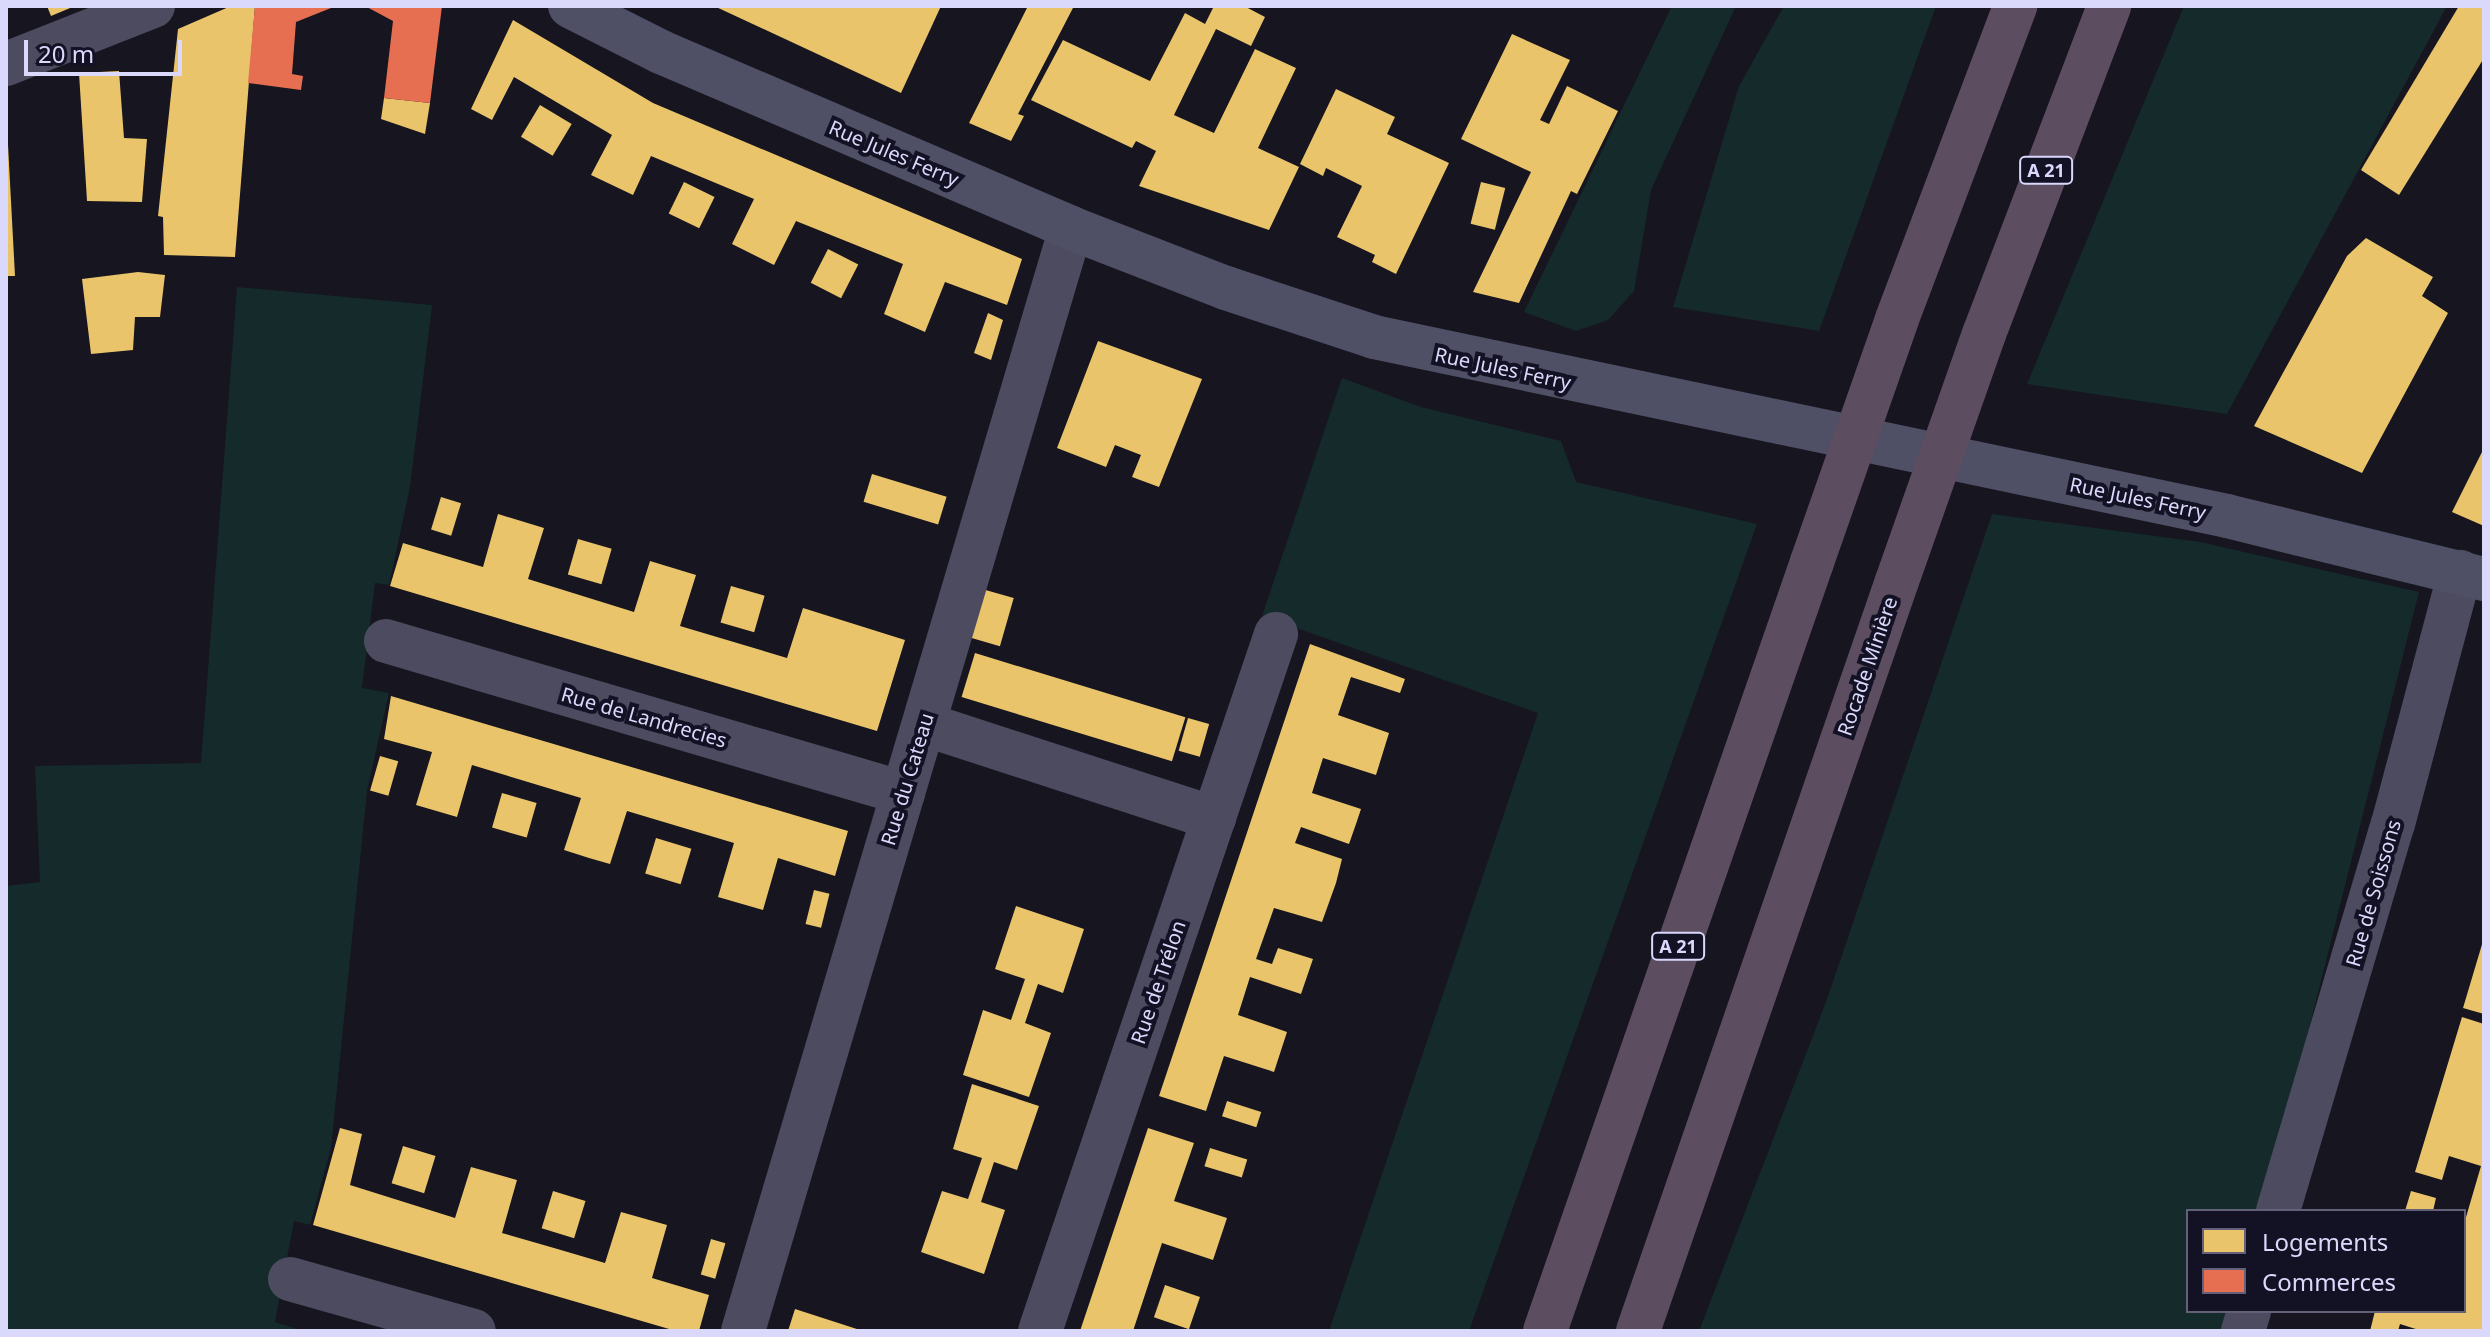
<!DOCTYPE html>
<html>
<head>
<meta charset="utf-8">
<style>
	body { margin:0 }
	#map { position:relative; width:2490px; height:1337px; overflow:hidden; background:#161520; font-family:"Noto Sans",sans-serif }
	div>[style] { position:absolute }
	.green>* { inset:0; background:#152a2a }
	.homes>* { inset:0; background:#e9c46a; transform-origin:0 0 }
	.shops>* { inset:0; background:#e76f51 }
	.street>* { height:44px; margin:-22px; padding:0 22px; transform-origin:22px; border-radius:22px; background:#4c4b5f }
	.secondary>* { height:44px; margin:-22px; padding:0 22px; transform-origin:22px; border-radius:22px; background:#4f4f65 }
	.highway>* { height:44px; margin:-22px; padding:0 22px; transform-origin:22px; border-radius:22px; background:#5c4d61 }
	.highway-bridge>* { height:44px; margin:-22px; padding:0 22px; transform-origin:22px; border-radius:22px; background:#5c4d61 }
	span { translate:-50% -50%; white-space:nowrap; text-align:center; line-height:1.15; -webkit-text-stroke:8px #131124; paint-order:stroke }
	.shield-label span { padding:2px 6px; background:#131124; border:2px solid; border-radius:6px; -webkit-text-stroke-width:0 }
	.shield-label { font-size:18px; color:#dad8fb; font-weight:700 }
	.street-label { font-size:20px; color:#dad8fb }
	.frame { position:absolute; inset:0; border:8px solid #dad8fb; pointer-events:none }
	.legend { position:absolute; left:2186px; top:1209px; width:280px; height:104px; box-sizing:border-box; background:#131124; border:2px solid #63617a; margin:0; padding:10px 14px; list-style:none; font-size:24px; color:#dad8fb }
	.legend li { display:flex; align-items:center; gap:16px; height:40px }
	.legend b { width:40px; border:2px solid #63617a }
	.scale { position:absolute; left:24px; top:40px; width:158px; height:36px; box-sizing:border-box; border:4px solid #dad8fb; border-top:0; padding-left:10px; font-size:24px; line-height:28px; white-space:nowrap; color:#dad8fb; -webkit-text-stroke:6px #131124; paint-order:stroke }
</style>
</head>
<body>
<div id="map">
	<div class="green">
		<i style="clip-path:polygon(1672px 6px,1736px 6px,1651px 190px,1634px 291px,1608px 320px,1576px 331px,1524px 312px)"></i>
		<i style="clip-path:polygon(1784px 6px,1936px 6px,1819px 331px,1673px 307px,1739px 86px)"></i>
		<i style="clip-path:polygon(2184px 6px,2447px 6px,2227px 414px,2027px 384px)"></i>
		<i style="clip-path:polygon(237px 287px,432px 305px,410px 487px,389px 585px,375px 583px,362px 688px,389px 693px,367px 791px,331px 1148px,310px 1225px,294px 1221px,275px 1322px,303px 1331px,6px 1331px,6px 886px,40px 882px,35px 766px,201px 763px)"></i>
		<i style="clip-path:polygon(1342px 378px,1421px 407px,1561px 441px,1576px 482px,1757px 524px,1469px 1331px,1329px 1331px,1538px 713px,1262px 616px)"></i>
		<i style="clip-path:polygon(1992px 514px,2200px 542px,2419px 592px,2263px 1211px,2188px 1211px,2188px 1311px,2234px 1311px,2228px 1331px,1699px 1331px,1826px 1002px)"></i>
	</div>
	<div class="homes">
		<i style="clip-path:polygon(47px 6px,75px 6px,51px 16px)"></i>
		<i style="clip-path:polygon(231px 6px,255px 6px,235px 257px,164px 255px,163px 217px,158px 216px,178px 29px)"></i>
		<i style="clip-path:polygon(714px 6px,941px 6px,901px 93px)"></i>
		<i style="clip-path:polygon(1028px 6px,1074px 6px,1018px 114px,1024px 116px,1011px 141px,969px 123px)"></i>
		<i style="clip-path:polygon(1214px 6px,1244px 6px,1265px 17px,1251px 46px,1216px 29px,1174px 115px,1214px 133px,1255px 49px,1296px 68px,1258px 148px,1299px 167px,1269px 230px,1139px 186px,1156px 151px,1136px 141px,1132px 148px,1031px 100px,1063px 40px,1150px 81px,1185px 13px,1205px 24px)"></i>
		<i style="clip-path:polygon(2459px 6px,2484px 6px,2484px 58px,2399px 195px,2361px 170px)"></i>
		<i style="clip-path:polygon(513px 20px,653px 103px,1022px 259px,1007px 305px,945px 282px,925px 332px,884px 314px,903px 264px,796px 221px,774px 265px,732px 244px,754px 199px,651px 156px,633px 195px,591px 175px,612px 135px,514px 77px,492px 120px,471px 109px)"></i>
		<i style="clip-path:polygon(1512px 34px,1570px 60px,1540px 120px,1549px 124px,1567px 86px,1618px 111px,1577px 194px,1571px 191px,1519px 303px,1473px 292px,1531px 172px,1461px 139px)"></i>
		<i style="clip-path:polygon(119px 71px,124px 138px,147px 139px,142px 202px,87px 201px,79px 73px)"></i>
		<i style="clip-path:polygon(1336px 89px,1395px 117px,1387px 134px,1449px 163px,1396px 274px,1372px 262px,1375px 255px,1337px 237px,1362px 186px,1326px 168px,1323px 176px,1300px 164px)"></i>
		<i style="clip-path:polygon(384px 98px,430px 103px,425px 134px,381px 119px)"></i>
		<i style="left:540px;top:105px;width:37px;height:37px;rotate:31deg"></i>
		<i style="clip-path:polygon(6px 107px,15px 276px,6px 276px)"></i>
		<i style="left:684px;top:182px;width:34px;height:35px;rotate:26deg"></i>
		<i style="left:1481px;top:182px;width:25px;height:43px;rotate:14deg"></i>
		<i style="clip-path:polygon(2366px 238px,2433px 277px,2422px 296px,2448px 313px,2362px 473px,2254px 426px,2347px 256px)"></i>
		<i style="left:828px;top:249px;width:34px;height:38px;rotate:27deg"></i>
		<i style="clip-path:polygon(138px 272px,165px 275px,160px 317px,135px 317px,133px 350px,91px 354px,82px 279px)"></i>
		<i style="clip-path:polygon(988px 313px,1003px 320px,991px 360px,974px 353px)"></i>
		<i style="clip-path:polygon(1098px 341px,1202px 379px,1159px 487px,1132px 477px,1141px 455px,1115px 445px,1106px 467px,1057px 448px)"></i>
		<i style="clip-path:polygon(2484px 448px,2484px 526px,2452px 512px)"></i>
		<i style="left:872px;top:474px;width:78px;height:29px;rotate:17deg"></i>
		<i style="left:441px;top:497px;width:21px;height:34px;rotate:17deg"></i>
		<i style="clip-path:polygon(498px 514px,544px 528px,528px 579px,634px 612px,650px 561px,696px 575px,680px 626px,787px 658px,803px 608px,905px 640px,877px 731px,390px 586px,403px 543px,483px 567px)"></i>
		<i style="left:578px;top:539px;width:35px;height:37px;rotate:16deg"></i>
		<i style="left:731px;top:586px;width:35px;height:38px;rotate:16deg"></i>
		<i style="left:982px;top:589px;width:33px;height:50px;rotate:16deg"></i>
		<i style="clip-path:polygon(1310px 644px,1405px 679px,1400px 693px,1351px 677px,1338px 715px,1389px 733px,1376px 775px,1323px 758px,1312px 793px,1361px 809px,1356px 824px,1349px 844px,1301px 827px,1295px 843px,1342px 859px,1336px 883px,1322px 922px,1274px 908px,1256px 959px,1272px 964px,1278px 948px,1313px 959px,1301px 994px,1250px 977px,1238px 1015px,1287px 1032px,1274px 1072px,1224px 1056px,1206px 1111px,1159px 1096px)"></i>
		<i style="left:975px;top:653px;width:220px;height:46px;rotate:17deg"></i>
		<i style="clip-path:polygon(391px 696px,848px 831px,835px 876px,778px 858px,763px 910px,718px 897px,734px 843px,627px 811px,610px 864px,589px 858px,564px 850px,581px 798px,472px 765px,457px 817px,416px 805px,432px 752px,384px 739px)"></i>
		<i style="left:1188px;top:718px;width:22px;height:34px;rotate:16deg"></i>
		<i style="left:380px;top:756px;width:19px;height:36px;rotate:16deg"></i>
		<i style="left:502px;top:793px;width:36px;height:36px;rotate:16deg"></i>
		<i style="left:656px;top:838px;width:37px;height:37px;rotate:17deg"></i>
		<i style="left:814px;top:890px;width:16px;height:35px;rotate:14deg"></i>
		<i style="clip-path:polygon(1016px 906px,1084px 929px,1063px 993px,1038px 984px,1025px 1023px,1051px 1033px,1029px 1097px,963px 1075px,983px 1010px,1011px 1020px,1025px 979px,995px 969px)"></i>
		<i style="clip-path:polygon(2483px 941px,2484px 941px,2484px 1014px,2463px 1008px)"></i>
		<i style="clip-path:polygon(2462px 1017px,2484px 1024px,2484px 1331px,2422px 1331px,2400px 1324px,2398px 1331px,2370px 1331px,2375px 1311px,2464px 1311px,2464px 1224px,2481px 1166px,2449px 1156px,2442px 1180px,2415px 1172px)"></i>
		<i style="clip-path:polygon(972px 1084px,1039px 1106px,1017px 1170px,994px 1162px,981px 1202px,1005px 1210px,984px 1274px,921px 1252px,942px 1191px,968px 1199px,982px 1158px,953px 1149px)"></i>
		<i style="left:1227px;top:1101px;width:36px;height:16px;rotate:18deg"></i>
		<i style="clip-path:polygon(340px 1128px,362px 1134px,350px 1185px,455px 1218px,471px 1167px,517px 1180px,502px 1233px,554px 1248px,605px 1263px,621px 1212px,667px 1225px,652px 1278px,709px 1295px,699px 1331px,676px 1331px,313px 1225px)"></i>
		<i style="clip-path:polygon(1148px 1128px,1194px 1143px,1174px 1201px,1227px 1218px,1213px 1260px,1162px 1243px,1133px 1331px,1080px 1331px)"></i>
		<i style="left:403px;top:1146px;width:34px;height:39px;rotate:17deg"></i>
		<i style="left:1210px;top:1148px;width:39px;height:19px;rotate:17deg"></i>
		<i style="left:553px;top:1191px;width:34px;height:39px;rotate:17deg"></i>
		<i style="clip-path:polygon(2411px 1191px,2436px 1198px,2433px 1211px,2405px 1211px)"></i>
		<i style="left:711px;top:1239px;width:15px;height:37px;rotate:16deg"></i>
		<i style="left:1165px;top:1285px;width:37px;height:34px;rotate:19deg"></i>
		<i style="clip-path:polygon(795px 1309px,860px 1330px,860px 1331px,788px 1331px)"></i>
	</div>
	<div class="shops">
		<i style="clip-path:polygon(255px 6px,336px 6px,296px 22px,292px 74px,303px 76px,301px 90px,248px 83px)"></i>
		<i style="clip-path:polygon(365px 6px,442px 6px,430px 103px,384px 98px,393px 21px)"></i>
	</div>
	<div class="street">
		<i style="left:6px;top:64px;width:158px;rotate:-21.5deg"></i>
		<i style="left:386px;top:641px;width:539px;rotate:16.38deg"></i>
		<i style="left:924px;top:724px;width:305px;rotate:18deg"></i>
		<i style="left:2278px;top:1211px;width:404px;rotate:-73.5deg"></i>
		<i style="left:2393px;top:824px;width:261px;rotate:-75.1deg"></i>
		<i style="left:290px;top:1279px;width:191px;rotate:15.8deg"></i>
		<i style="left:743px;top:1331px;width:1151px;rotate:-73.44deg"></i>
		<i style="left:1040px;top:1331px;width:736px;rotate:-71.29deg"></i>
		<i style="left:2243px;top:1331px;width:21px;rotate:-73deg"></i>
	</div>
	<div class="secondary">
		<i style="left:570px;top:6px;width:102px;rotate:26.8deg"></i>
		<i style="left:661px;top:52px;width:446px;rotate:23.2deg"></i>
		<i style="left:1071px;top:228px;width:166px;rotate:21.2deg"></i>
		<i style="left:1226px;top:288px;width:156px;rotate:18.3deg"></i>
		<i style="left:1374px;top:337px;width:872px;rotate:11.85deg"></i>
		<i style="left:2227px;top:516px;width:265px;rotate:13.8deg"></i>
	</div>
	<div class="highway">
		<i style="left:1897px;top:319px;width:335px;rotate:-69.3deg"></i>
		<i style="left:1984px;top:334px;width:351px;rotate:-69.1deg"></i>
		<i style="left:1545px;top:1331px;width:814px;rotate:-70.85deg"></i>
		<i style="left:1638px;top:1331px;width:793px;rotate:-70.95deg"></i>
	</div>
	<div class="highway-bridge">
		<i style="left:1812px;top:562px;width:257px;rotate:-70.7deg"></i>
		<i style="left:1897px;top:581px;width:262px;rotate:-70.6deg"></i>
	</div>
	<div class="shield-label">
		<span style="left:2046px;top:170px">A 21</span>
		<span style="left:1678px;top:946px">A 21</span>
	</div>
	<div class="street-label">
		<span style="left:894px;top:153px;rotate:23deg">Rue Jules Ferry</span>
		<span style="left:1503px;top:368px;rotate:12deg">Rue Jules Ferry</span>
		<span style="left:2138px;top:498px;rotate:12deg">Rue Jules Ferry</span>
		<span style="left:1867px;top:666px;rotate:-71deg">Rocade Minière</span>
		<span style="left:644px;top:717px;rotate:16deg">Rue de Landrecies</span>
		<span style="left:907px;top:779px;rotate:-73deg">Rue du Cateau</span>
		<span style="left:2373px;top:893px;rotate:-74deg">Rue de Soissons</span>
		<span style="left:1158px;top:982px;rotate:-71deg">Rue de Trélon</span>
	</div>
	<div class="frame"></div>
	<ul class="legend">
	<li><b style="height:22px;background:#e9c46a"></b>Logements</li>
	<li><b style="height:22px;background:#e76f51"></b>Commerces</li>
	</ul>
	<div class="scale">20 m</div>
</div>
</body>
</html>
